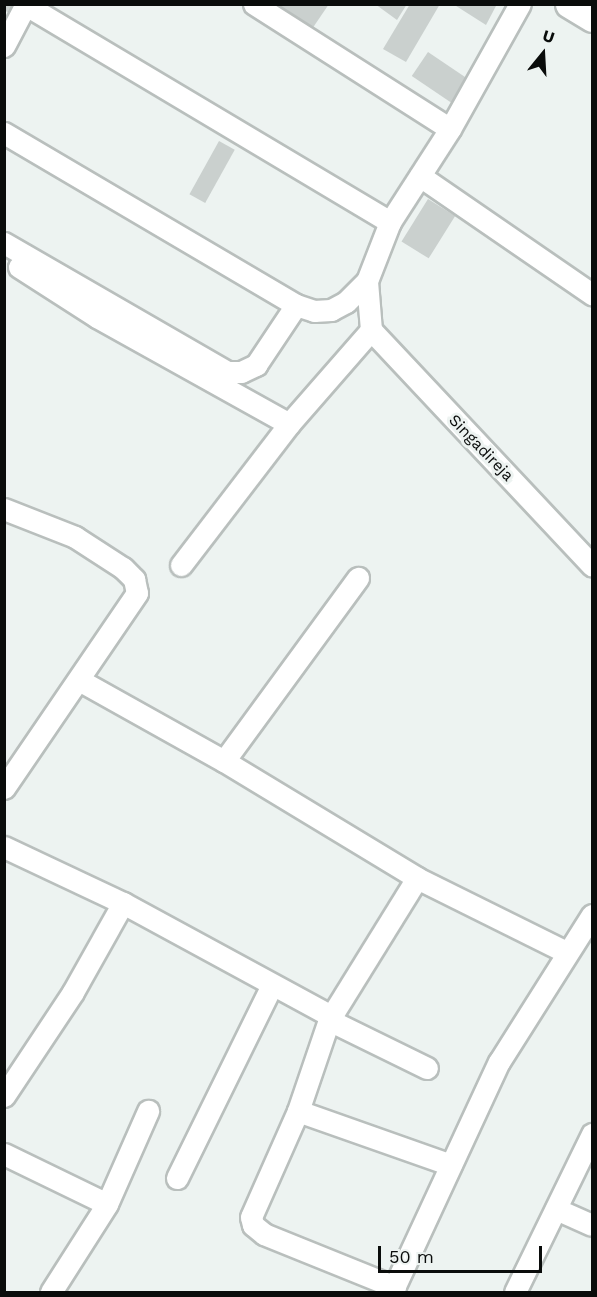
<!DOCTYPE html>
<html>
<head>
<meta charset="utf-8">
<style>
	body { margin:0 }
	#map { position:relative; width:597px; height:1297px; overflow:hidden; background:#edf3f1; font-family:"Work Sans",sans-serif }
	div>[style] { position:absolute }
	.building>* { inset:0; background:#cad0ce; transform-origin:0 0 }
	.roads { filter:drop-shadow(2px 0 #b9bfbd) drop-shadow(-2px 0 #b9bfbd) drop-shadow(0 2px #b9bfbd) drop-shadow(0 -2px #b9bfbd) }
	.minor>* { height:21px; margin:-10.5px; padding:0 10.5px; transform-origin:10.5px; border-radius:10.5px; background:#fff }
	.tertiary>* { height:27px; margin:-13.5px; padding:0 13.5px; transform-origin:13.5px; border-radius:13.5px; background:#fff }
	span { translate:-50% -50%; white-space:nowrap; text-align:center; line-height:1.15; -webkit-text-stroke:6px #edf3f1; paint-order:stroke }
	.street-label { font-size:16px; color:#0a0c0b }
	.frame { position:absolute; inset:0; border:6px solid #0a0c0b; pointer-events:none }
	.north { position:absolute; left:513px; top:24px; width:60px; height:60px; -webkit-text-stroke:4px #edf3f1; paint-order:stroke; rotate:18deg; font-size:16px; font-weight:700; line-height:24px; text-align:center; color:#0a0c0b }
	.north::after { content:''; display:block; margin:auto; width:21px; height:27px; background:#0a0c0b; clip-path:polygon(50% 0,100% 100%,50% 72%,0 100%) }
	.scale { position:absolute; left:378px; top:1246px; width:164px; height:27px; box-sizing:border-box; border:3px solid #0a0c0b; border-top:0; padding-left:8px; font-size:18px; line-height:21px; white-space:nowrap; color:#0a0c0b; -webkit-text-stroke:4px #edf3f1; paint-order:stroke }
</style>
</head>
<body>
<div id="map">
	<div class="building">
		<i style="clip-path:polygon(4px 4px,21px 4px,14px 16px,4px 10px)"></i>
		<i style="clip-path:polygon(276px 4px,329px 4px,312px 29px)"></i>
		<i style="clip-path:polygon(375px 4px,407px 4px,397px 20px)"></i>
		<i style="clip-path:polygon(410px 4px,440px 4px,406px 62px,383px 49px)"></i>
		<i style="clip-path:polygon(453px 4px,497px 4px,486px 25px)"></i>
		<i style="left:428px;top:52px;width:54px;height:29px;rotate:34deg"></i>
		<i style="left:219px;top:141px;width:18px;height:61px;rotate:29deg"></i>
		<i style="left:428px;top:199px;width:32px;height:50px;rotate:32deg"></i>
	</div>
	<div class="roads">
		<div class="minor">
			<i style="left:254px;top:4px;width:232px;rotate:32.5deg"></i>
			<i style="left:26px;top:5px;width:424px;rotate:30.8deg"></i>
			<i style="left:4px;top:46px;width:47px;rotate:-62.4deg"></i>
			<i style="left:4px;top:133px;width:339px;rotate:30.5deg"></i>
			<i style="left:296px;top:305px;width:19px;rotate:18deg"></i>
			<i style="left:314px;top:311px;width:17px;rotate:-3deg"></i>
			<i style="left:331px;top:310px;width:17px;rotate:-28deg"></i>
			<i style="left:346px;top:302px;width:30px;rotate:-45deg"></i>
			<i style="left:420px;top:176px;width:209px;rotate:34.5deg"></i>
			<i style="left:4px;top:243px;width:258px;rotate:30deg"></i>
			<i style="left:227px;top:372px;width:14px"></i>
			<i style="left:241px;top:372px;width:17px;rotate:-25deg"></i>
			<i style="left:256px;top:365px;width:72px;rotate:-56.3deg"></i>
			<i style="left:19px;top:267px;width:93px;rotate:32.7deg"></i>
			<i style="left:97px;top:317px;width:220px;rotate:29.1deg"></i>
			<i style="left:371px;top:330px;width:323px;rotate:46.8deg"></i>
			<i style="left:4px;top:509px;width:76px;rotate:21.5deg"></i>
			<i style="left:75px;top:537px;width:57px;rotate:32.9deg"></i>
			<i style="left:123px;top:568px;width:16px;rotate:45deg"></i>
			<i style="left:134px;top:579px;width:14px;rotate:78deg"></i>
			<i style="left:137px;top:593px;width:236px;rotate:124.3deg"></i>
			<i style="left:181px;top:565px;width:178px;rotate:-52.5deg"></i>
			<i style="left:289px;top:424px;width:125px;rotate:-48.9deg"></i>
			<i style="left:371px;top:330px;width:49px;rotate:-94.7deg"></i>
			<i style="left:367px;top:281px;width:63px;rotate:-68.7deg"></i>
			<i style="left:390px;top:222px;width:111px;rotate:-57.2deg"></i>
			<i style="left:450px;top:129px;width:143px;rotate:-60.8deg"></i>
			<i style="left:79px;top:680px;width:166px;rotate:29.2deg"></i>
			<i style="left:224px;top:761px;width:226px;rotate:31.2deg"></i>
			<i style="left:417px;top:878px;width:166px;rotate:26.4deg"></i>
			<i style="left:224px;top:761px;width:227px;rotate:-53.8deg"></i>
			<i style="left:4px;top:847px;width:132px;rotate:25.2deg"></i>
			<i style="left:123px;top:903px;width:231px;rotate:28.5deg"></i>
			<i style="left:326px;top:1013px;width:8px;rotate:67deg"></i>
			<i style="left:329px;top:1020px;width:109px;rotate:26.1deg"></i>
			<i style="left:4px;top:1096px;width:125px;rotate:-56.4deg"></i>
			<i style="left:73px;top:992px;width:102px;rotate:-60.7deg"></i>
			<i style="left:298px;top:1111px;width:162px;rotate:19.4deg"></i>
			<i style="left:4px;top:1154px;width:114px;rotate:25.9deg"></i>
			<i style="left:177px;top:1178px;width:215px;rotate:-63.8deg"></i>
			<i style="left:556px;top:1209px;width:39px;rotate:24deg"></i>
			<i style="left:395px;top:1287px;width:141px;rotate:-158deg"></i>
			<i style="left:264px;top:1234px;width:14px;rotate:-141deg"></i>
			<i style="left:253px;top:1225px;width:8px;rotate:-104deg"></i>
			<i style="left:251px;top:1217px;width:116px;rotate:-66.1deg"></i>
			<i style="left:298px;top:1111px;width:96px;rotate:-71.2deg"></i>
			<i style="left:329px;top:1020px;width:167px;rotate:-58.2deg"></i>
			<i style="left:51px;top:1292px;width:104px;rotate:-57.5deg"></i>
			<i style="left:107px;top:1204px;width:102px;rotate:-66.2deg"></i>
			<i style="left:392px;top:1292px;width:254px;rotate:-65.1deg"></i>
			<i style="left:499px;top:1062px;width:174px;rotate:-57.7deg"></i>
			<i style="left:515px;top:1292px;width:176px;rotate:-64deg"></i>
		</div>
		<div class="tertiary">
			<i style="left:569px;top:4px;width:27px;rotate:31deg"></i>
		</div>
	</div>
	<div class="street-label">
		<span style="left:481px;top:448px;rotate:46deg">Singadireja</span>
	</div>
	<div class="frame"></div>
	<div class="north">U</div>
	<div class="scale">50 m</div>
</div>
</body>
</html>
